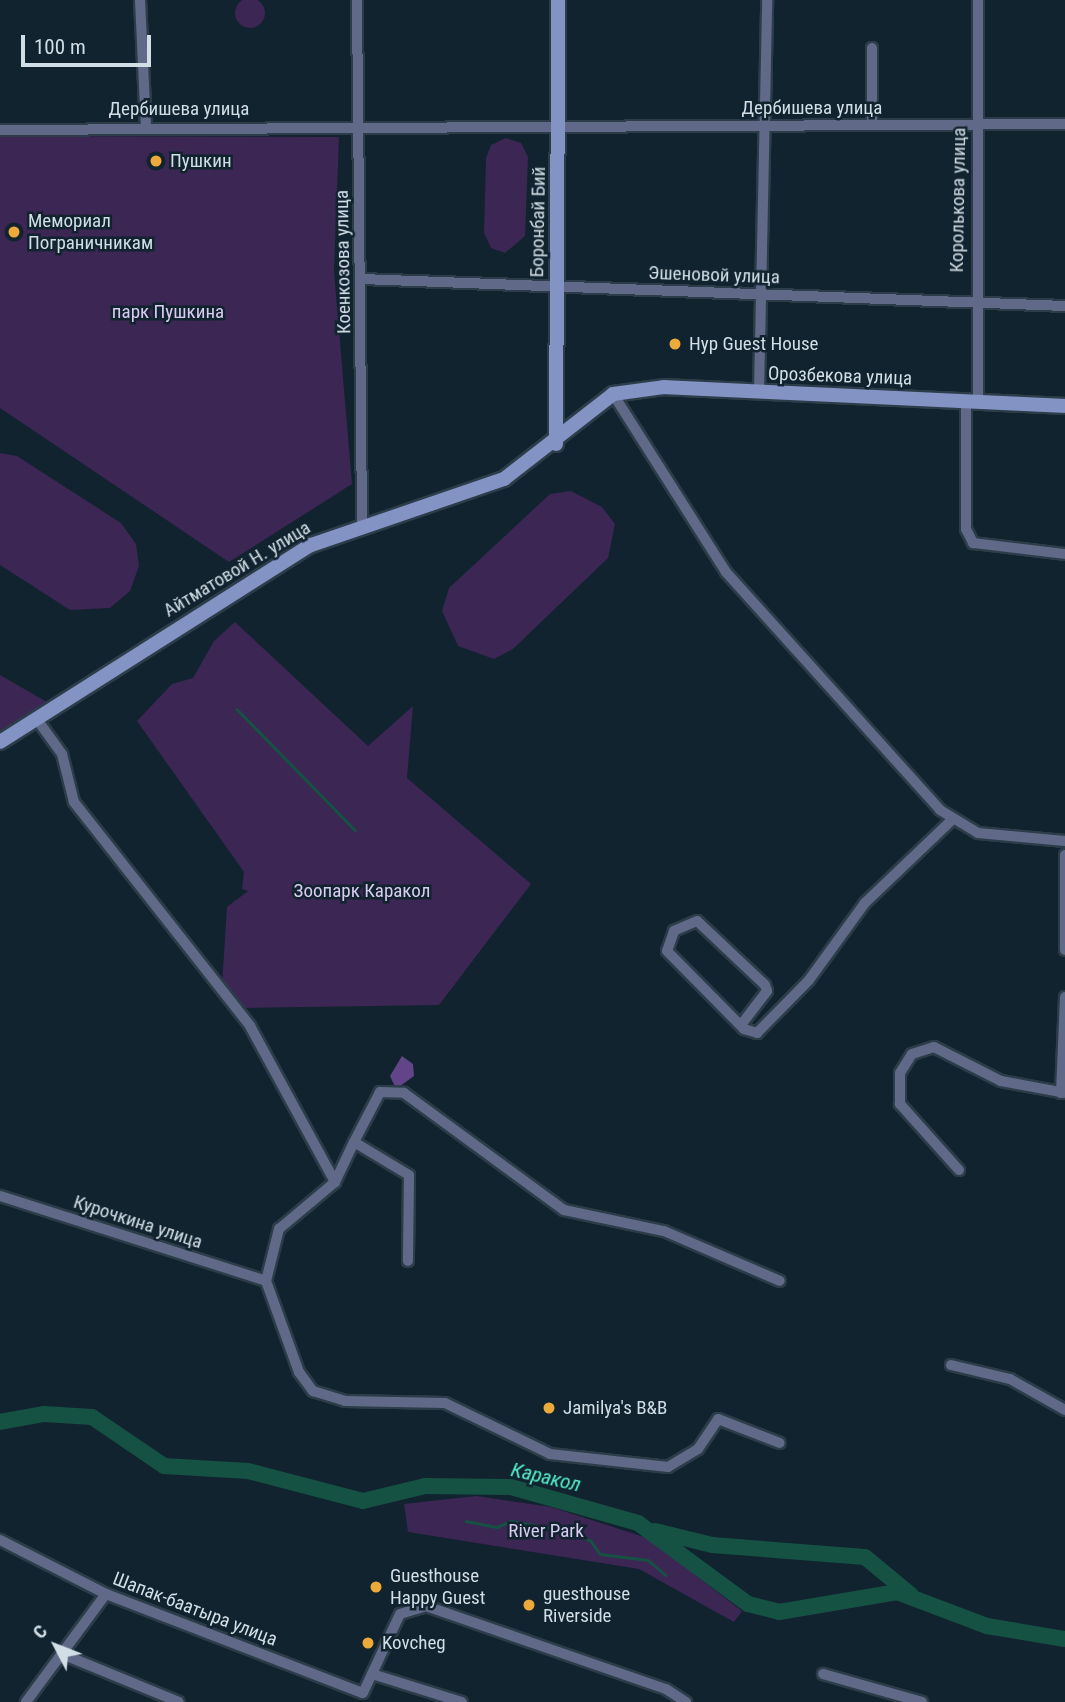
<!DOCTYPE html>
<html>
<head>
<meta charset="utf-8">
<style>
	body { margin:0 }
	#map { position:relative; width:1065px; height:1702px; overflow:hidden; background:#11232f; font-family:"Roboto Condensed",sans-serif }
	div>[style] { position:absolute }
	.green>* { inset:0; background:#3b2654 }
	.round { border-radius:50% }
	.forest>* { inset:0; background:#624488 }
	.stream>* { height:2.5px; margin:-1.25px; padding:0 1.25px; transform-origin:1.25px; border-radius:1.25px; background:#155244 }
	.river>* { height:16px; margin:-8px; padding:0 8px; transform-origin:8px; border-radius:8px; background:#155244 }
	.roads { filter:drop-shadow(2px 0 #2c3d49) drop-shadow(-2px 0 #2c3d49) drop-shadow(0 2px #2c3d49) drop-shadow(0 -2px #2c3d49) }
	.street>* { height:10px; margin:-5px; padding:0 5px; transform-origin:5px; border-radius:5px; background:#606a88 }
	.secondary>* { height:14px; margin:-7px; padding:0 7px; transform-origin:7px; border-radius:7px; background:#8393c4 }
	.dots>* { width:19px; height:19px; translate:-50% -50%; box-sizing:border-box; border:4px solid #11232f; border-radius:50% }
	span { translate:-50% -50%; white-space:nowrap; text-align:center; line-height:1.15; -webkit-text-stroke:5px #11232f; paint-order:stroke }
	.street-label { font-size:19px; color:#d2dee6 }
	.poi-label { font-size:19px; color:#d2dee6 }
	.left { translate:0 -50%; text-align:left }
	.park-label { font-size:19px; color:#dacbf2 }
	.water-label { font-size:21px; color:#56f0ca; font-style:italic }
	.north { position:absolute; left:21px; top:1611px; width:70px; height:70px; -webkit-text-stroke:5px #11232f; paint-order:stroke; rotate:312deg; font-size:19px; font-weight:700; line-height:28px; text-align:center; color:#d2dee6 }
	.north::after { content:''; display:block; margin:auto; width:24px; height:32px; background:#d2dee6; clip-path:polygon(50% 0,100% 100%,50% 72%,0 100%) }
	.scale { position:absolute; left:21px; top:35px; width:130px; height:32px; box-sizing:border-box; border:4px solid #d2dee6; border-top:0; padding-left:9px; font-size:21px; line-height:24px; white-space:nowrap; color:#d2dee6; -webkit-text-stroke:5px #11232f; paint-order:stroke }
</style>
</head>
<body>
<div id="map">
	<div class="green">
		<i class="round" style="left:235px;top:-2px;width:30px;height:30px"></i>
		<i style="clip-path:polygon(0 136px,339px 137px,334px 271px,352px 484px,229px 562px,0 408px)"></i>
		<i style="clip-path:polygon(506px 138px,521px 143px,528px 157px,525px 236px,505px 253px,491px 248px,484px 233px,486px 158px,491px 145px)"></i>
		<i style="clip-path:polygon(0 453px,17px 456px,121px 523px,136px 544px,139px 566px,130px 591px,110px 608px,70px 610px,0 565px)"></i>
		<i style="clip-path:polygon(571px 491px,602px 507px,615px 524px,608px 558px,513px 649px,494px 659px,458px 646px,442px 611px,449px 588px,550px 494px)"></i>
		<i style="clip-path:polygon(235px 622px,368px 746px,413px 706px,407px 778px,531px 884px,439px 1005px,242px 1008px,222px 985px,227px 907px,248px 891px,242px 889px,244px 872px,137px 721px,172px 684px,193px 678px,214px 641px)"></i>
		<i style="clip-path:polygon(0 675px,47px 702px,0 733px)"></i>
		<i style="clip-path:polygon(476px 1496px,551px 1507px,647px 1538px,742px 1611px,734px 1622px,639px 1569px,408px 1532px,404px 1504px)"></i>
	</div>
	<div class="forest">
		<i style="clip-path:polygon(402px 1056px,413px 1064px,414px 1076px,396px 1089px,390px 1076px)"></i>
	</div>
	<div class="stream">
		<i style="left:237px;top:709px;width:169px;rotate:45.7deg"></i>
		<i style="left:466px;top:1521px;width:32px;rotate:11deg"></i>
		<i style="left:497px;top:1527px;width:15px;rotate:-23deg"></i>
		<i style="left:511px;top:1521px;width:59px;rotate:9.8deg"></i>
		<i style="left:569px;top:1531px;width:24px;rotate:24deg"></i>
		<i style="left:591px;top:1541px;width:16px;rotate:55deg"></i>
		<i style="left:600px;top:1554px;width:48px;rotate:7.1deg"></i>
		<i style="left:648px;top:1560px;width:23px;rotate:40deg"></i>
	</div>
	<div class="river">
		<i style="left:0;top:1422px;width:45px;rotate:-10.3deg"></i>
		<i style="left:44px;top:1414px;width:48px;rotate:3.6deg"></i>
		<i style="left:92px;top:1417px;width:87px;rotate:34.2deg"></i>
		<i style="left:164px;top:1466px;width:84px;rotate:3.4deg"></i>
		<i style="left:248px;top:1471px;width:119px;rotate:14.6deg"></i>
		<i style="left:363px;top:1501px;width:64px;rotate:-13.6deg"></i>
		<i style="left:425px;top:1486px;width:86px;rotate:0.7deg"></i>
		<i style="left:511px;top:1487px;width:132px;rotate:15.8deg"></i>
		<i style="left:638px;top:1523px;width:137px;rotate:36.4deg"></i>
		<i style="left:748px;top:1604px;width:32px;rotate:14deg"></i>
		<i style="left:779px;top:1612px;width:120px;rotate:-9.6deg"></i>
		<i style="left:897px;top:1592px;width:96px;rotate:20.7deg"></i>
		<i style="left:987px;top:1626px;width:79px;rotate:9.5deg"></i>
		<i style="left:655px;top:1531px;width:59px;rotate:13.8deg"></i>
		<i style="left:712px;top:1545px;width:153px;rotate:4.5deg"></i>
		<i style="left:865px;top:1557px;width:60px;rotate:39.6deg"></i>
	</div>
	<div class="roads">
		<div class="street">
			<i style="left:140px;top:0;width:125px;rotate:87.3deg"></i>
			<i style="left:357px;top:0;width:523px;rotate:89.45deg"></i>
			<i style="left:872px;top:125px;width:77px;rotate:-90deg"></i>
			<i style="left:0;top:130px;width:1065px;rotate:-0.32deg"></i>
			<i style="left:362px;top:279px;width:704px;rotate:2.2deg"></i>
			<i style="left:759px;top:392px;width:392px;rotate:-88.8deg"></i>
			<i style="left:613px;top:394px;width:211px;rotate:57.6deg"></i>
			<i style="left:726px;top:572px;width:320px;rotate:48deg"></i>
			<i style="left:940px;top:810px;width:44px;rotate:31.2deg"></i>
			<i style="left:978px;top:833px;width:87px;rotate:5.3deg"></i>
			<i style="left:966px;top:400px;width:129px;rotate:90deg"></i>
			<i style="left:966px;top:529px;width:16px;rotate:63deg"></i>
			<i style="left:973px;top:543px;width:93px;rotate:6.8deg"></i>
			<i style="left:978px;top:401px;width:401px;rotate:-90deg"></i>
			<i style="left:36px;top:718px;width:44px;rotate:54.2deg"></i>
			<i style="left:62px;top:754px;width:49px;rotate:76deg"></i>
			<i style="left:74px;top:802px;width:285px;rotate:51.8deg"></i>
			<i style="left:250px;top:1026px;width:178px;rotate:61.4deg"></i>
			<i style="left:1065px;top:855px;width:95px;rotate:90deg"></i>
			<i style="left:741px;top:1025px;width:43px;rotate:-52.6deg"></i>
			<i style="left:767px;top:991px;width:6px;rotate:-108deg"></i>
			<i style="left:765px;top:985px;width:93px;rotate:-136.7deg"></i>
			<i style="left:697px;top:921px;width:25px;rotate:157deg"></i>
			<i style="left:674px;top:931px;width:21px;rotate:109deg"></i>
			<i style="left:667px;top:951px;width:110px;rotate:45.4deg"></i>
			<i style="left:744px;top:1029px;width:14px;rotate:17deg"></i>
			<i style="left:757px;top:1033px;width:74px;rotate:-45.5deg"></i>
			<i style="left:809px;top:980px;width:95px;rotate:-54deg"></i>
			<i style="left:865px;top:903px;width:120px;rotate:-43.7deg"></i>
			<i style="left:1061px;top:1093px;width:96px;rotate:-87.6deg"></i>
			<i style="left:354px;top:1142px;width:56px;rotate:-62.5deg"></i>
			<i style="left:380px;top:1092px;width:24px;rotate:2deg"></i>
			<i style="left:404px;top:1093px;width:198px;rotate:36.2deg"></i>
			<i style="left:564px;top:1210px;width:102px;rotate:11.9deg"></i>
			<i style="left:664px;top:1231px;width:126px;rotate:23.3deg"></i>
			<i style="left:959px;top:1170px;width:89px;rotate:-131.8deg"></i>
			<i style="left:900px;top:1104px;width:31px;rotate:-90deg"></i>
			<i style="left:900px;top:1073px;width:22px;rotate:-58deg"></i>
			<i style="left:912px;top:1054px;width:23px;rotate:-18deg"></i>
			<i style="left:934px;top:1047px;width:75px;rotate:26.9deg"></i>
			<i style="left:1001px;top:1081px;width:65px;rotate:10.6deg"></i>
			<i style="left:0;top:1196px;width:279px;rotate:17.7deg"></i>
			<i style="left:266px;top:1281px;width:97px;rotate:70.1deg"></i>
			<i style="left:299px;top:1372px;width:24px;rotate:54deg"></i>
			<i style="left:313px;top:1391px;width:34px;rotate:17deg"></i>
			<i style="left:345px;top:1401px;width:100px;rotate:1.1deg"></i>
			<i style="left:445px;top:1403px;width:117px;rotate:25.9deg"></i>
			<i style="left:550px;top:1454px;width:119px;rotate:6.3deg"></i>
			<i style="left:668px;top:1467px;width:35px;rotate:-31deg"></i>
			<i style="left:698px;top:1449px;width:36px;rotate:-56deg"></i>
			<i style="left:718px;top:1419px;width:66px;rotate:21.2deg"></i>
			<i style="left:266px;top:1281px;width:54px;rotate:-76deg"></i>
			<i style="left:279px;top:1229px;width:73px;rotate:-40deg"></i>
			<i style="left:335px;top:1182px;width:44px;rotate:-64.6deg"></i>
			<i style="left:354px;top:1142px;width:64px;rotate:31deg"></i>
			<i style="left:409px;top:1175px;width:86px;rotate:90.7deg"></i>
			<i style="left:951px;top:1365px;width:61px;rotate:13.3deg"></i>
			<i style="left:1010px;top:1379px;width:63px;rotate:29.4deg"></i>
			<i style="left:0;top:1540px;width:119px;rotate:27deg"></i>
			<i style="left:106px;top:1594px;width:275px;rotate:21.1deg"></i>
			<i style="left:363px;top:1693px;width:87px;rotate:-64.9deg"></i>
			<i style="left:400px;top:1614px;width:27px;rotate:-17deg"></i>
			<i style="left:426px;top:1606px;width:254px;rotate:19.1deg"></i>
			<i style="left:666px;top:1689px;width:24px;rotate:33deg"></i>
			<i style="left:62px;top:1654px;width:126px;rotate:22.3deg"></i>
			<i style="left:372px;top:1674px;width:94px;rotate:17.3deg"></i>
			<i style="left:823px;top:1674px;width:103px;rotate:15.8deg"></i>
			<i style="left:26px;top:1702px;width:134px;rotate:-53.5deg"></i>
		</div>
		<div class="secondary">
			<i style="left:556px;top:444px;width:444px;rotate:-89.7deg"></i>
			<i style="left:0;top:742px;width:368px;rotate:-32.4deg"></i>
			<i style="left:311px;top:545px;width:204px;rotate:-18.9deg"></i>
			<i style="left:504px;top:479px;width:138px;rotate:-37.9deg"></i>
			<i style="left:613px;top:394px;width:51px;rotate:-7.8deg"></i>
			<i style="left:664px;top:387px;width:401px;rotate:2.7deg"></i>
		</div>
	</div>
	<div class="dots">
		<i style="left:156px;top:161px;background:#ebaa39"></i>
		<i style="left:14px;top:232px;background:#ebaa39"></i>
		<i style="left:675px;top:344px;background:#ebaa39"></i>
		<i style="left:549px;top:1408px;background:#ebaa39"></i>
		<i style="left:376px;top:1587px;background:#ebaa39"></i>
		<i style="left:529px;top:1605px;background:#ebaa39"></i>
		<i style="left:368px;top:1643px;background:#ebaa39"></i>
	</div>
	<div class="street-label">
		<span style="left:812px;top:108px">Дербишева улица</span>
		<span style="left:179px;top:109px">Дербишева улица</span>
		<span style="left:958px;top:200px;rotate:-89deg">Королькова улица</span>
		<span style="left:538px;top:222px;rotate:-89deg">Боронбай Бий</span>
		<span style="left:343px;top:262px;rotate:-91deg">Коенкозова улица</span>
		<span style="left:714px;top:275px;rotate:2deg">Эшеновой улица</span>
		<span style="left:840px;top:376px;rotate:2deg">Орозбекова улица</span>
		<span style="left:237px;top:569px;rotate:-31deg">Айтматовой Н. улица</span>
		<span style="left:138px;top:1222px;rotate:18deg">Курочкина улица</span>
		<span style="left:195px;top:1609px;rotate:21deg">Шапак-баатыра улица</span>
	</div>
	<div class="poi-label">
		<span class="left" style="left:170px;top:161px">Пушкин</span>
		<span class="left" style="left:28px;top:232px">Мемориал<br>Пограничникам</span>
		<span class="left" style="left:689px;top:344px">Нур Guest House</span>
		<span class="left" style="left:563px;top:1408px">Jamilya's B&amp;B</span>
		<span class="left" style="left:390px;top:1587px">Guesthouse<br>Happy Guest</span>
		<span class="left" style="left:543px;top:1605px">guesthouse<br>Riverside</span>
		<span class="left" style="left:382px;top:1643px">Kovcheg</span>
	</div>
	<div class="park-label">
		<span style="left:168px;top:312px">парк Пушкина</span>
		<span style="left:362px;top:891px">Зоопарк Каракол</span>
		<span style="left:546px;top:1531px">River Park</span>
	</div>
	<div class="water-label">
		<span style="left:546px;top:1477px;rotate:13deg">Каракол</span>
	</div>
	<div class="north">С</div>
	<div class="scale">100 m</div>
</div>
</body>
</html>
